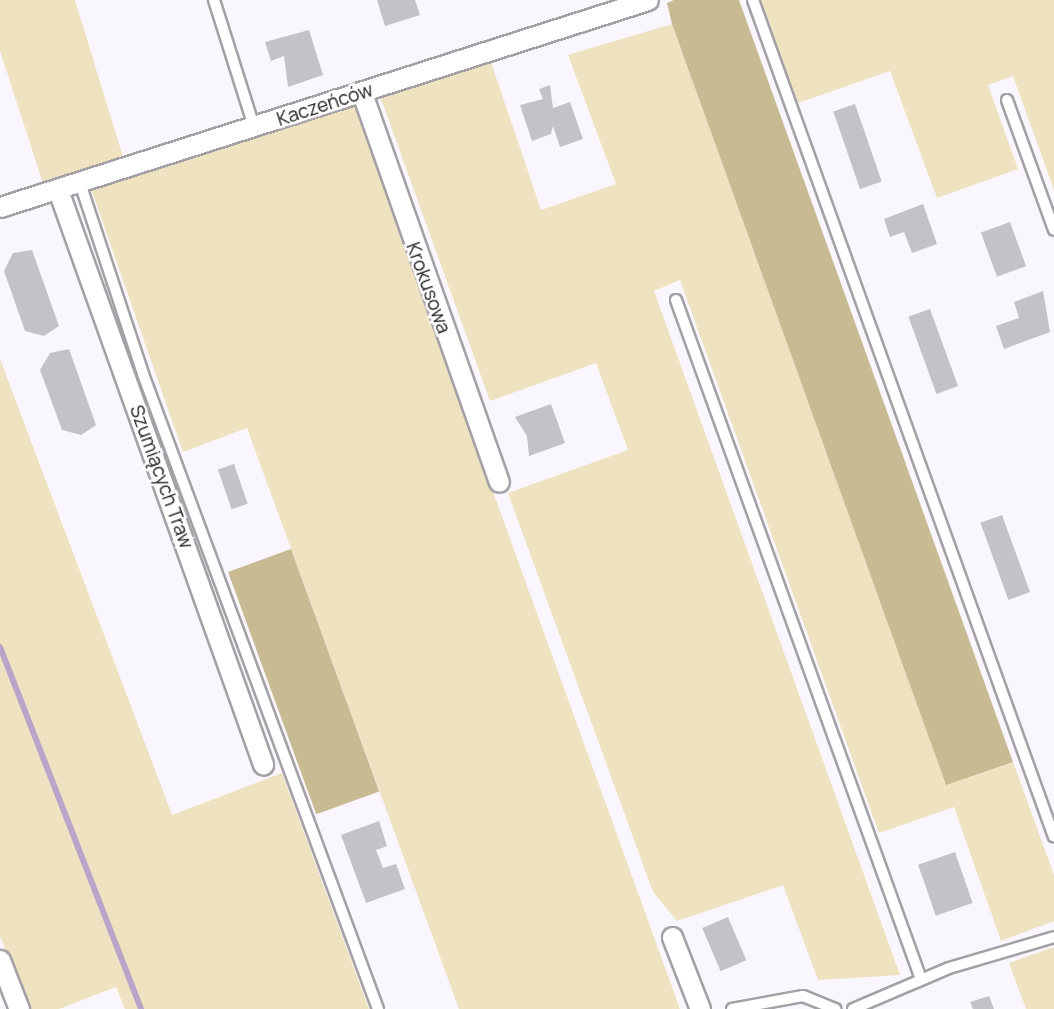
<!DOCTYPE html>
<html>
<head>
<meta charset="utf-8">
<style>
	body { margin:0 }
	#map { position:relative; width:1054px; height:1009px; overflow:hidden; background:#faf6fd; font-family:Manrope,sans-serif }
	div>[style] { position:absolute }
	.green>* { inset:0; background:#eee2c0 }
	.forest>* { inset:0; background:#c8ba92; transform-origin:0 0 }
	.stream>* { height:6px; margin:-3px; padding:0 3px; transform-origin:3px; border-radius:3px; background:#b8a5c9 }
	.building>* { inset:0; background:#c5c1c8; transform-origin:0 0 }
	.roads { filter:drop-shadow(2px 0 #a3a0a6) drop-shadow(-2px 0 #a3a0a6) drop-shadow(0 2px #a3a0a6) drop-shadow(0 -2px #a3a0a6) }
	.lane>* { height:10px; margin:-5px; padding:0 5px; transform-origin:5px; border-radius:5px; background:#fff }
	.street>* { height:19px; margin:-9.5px; padding:0 9.5px; transform-origin:9.5px; border-radius:9.5px; background:#fff }
	span { translate:-50% -50%; white-space:nowrap; text-align:center; line-height:1.15; -webkit-text-stroke:5px #fff; paint-order:stroke }
	.street-label { font-size:19px; color:#212022 }
</style>
</head>
<body>
<div id="map">
	<div class="green">
		<i style="clip-path:polygon(0 0,75px 0,123px 157px,43px 183px,0 51px)"></i>
		<i style="clip-path:polygon(759px 0,1054px 0,1054px 190px,1013px 76px,988px 85px,1018px 169px,937px 198px,890px 71px,798px 103px)"></i>
		<i style="clip-path:polygon(672px 24px,946px 784px,1013px 762px,1054px 875px,1054px 921px,1001px 941px,954px 807px,879px 833px,680px 280px,654px 291px,900px 975px,818px 980px,783px 885px,677px 921px,653px 892px,508px 493px,628px 450px,596px 363px,490px 401px,380px 96px,491px 62px,541px 210px,616px 184px,568px 55px)"></i>
		<i style="clip-path:polygon(355px 104px,496px 500px,680px 1009px,459px 1009px,247px 428px,183px 452px,90px 186px)"></i>
		<i style="clip-path:polygon(0 359px,172px 815px,282px 773px,369px 1009px,125px 1009px,116px 987px,59px 1009px,29px 1009px,0 936px)"></i>
		<i style="clip-path:polygon(1054px 947px,1054px 1009px,1026px 1009px,1009px 963px)"></i>
	</div>
	<div class="forest">
		<i style="clip-path:polygon(674px 0,739px 0,1013px 762px,946px 785px,672px 24px,667px 3px)"></i>
		<i style="left:291px;top:549px;width:258px;height:67px;rotate:70deg"></i>
	</div>
	<div class="stream">
		<i style="left:0;top:647px;width:388px;rotate:68.7deg"></i>
	</div>
	<div class="building">
		<i style="clip-path:polygon(377px 0,415px 0,420px 15px,385px 26px)"></i>
		<i style="clip-path:polygon(309px 30px,323px 75px,288px 87px,284px 56px,271px 61px,265px 42px)"></i>
		<i style="clip-path:polygon(550px 85px,553px 108px,570px 102px,583px 139px,560px 147px,553px 126px,551px 134px,532px 141px,520px 105px,543px 99px,539px 89px)"></i>
		<i style="left:855px;top:104px;width:82px;height:23px;rotate:71deg"></i>
		<i style="clip-path:polygon(923px 204px,937px 244px,912px 253px,904px 232px,890px 237px,884px 219px)"></i>
		<i style="left:1010px;top:222px;width:47px;height:31px;rotate:70deg"></i>
		<i style="clip-path:polygon(32px 250px,59px 326px,44px 336px,25px 331px,4px 271px,13px 253px)"></i>
		<i style="clip-path:polygon(1043px 291px,1050px 332px,1004px 349px,996px 326px,1019px 318px,1014px 302px)"></i>
		<i style="left:930px;top:309px;width:82px;height:23px;rotate:70deg"></i>
		<i style="clip-path:polygon(69px 349px,96px 425px,81px 435px,62px 430px,40px 370px,50px 353px)"></i>
		<i style="clip-path:polygon(551px 404px,565px 443px,529px 456px,527px 436px,515px 417px)"></i>
		<i style="left:234px;top:464px;width:42px;height:17px;rotate:71deg"></i>
		<i style="left:1002px;top:515px;width:82px;height:23px;rotate:70deg"></i>
		<i style="clip-path:polygon(379px 821px,387px 846px,376px 850px,383px 868px,396px 864px,405px 889px,366px 903px,341px 835px)"></i>
		<i style="left:955px;top:852px;width:54px;height:39px;rotate:71deg"></i>
		<i style="left:728px;top:917px;width:47px;height:28px;rotate:67deg"></i>
		<i style="clip-path:polygon(989px 996px,994px 1009px,973px 1009px,970px 1002px)"></i>
	</div>
	<div class="roads">
		<div class="lane">
			<i style="left:214px;top:0;width:133px;rotate:72.5deg"></i>
			<i style="left:753px;top:0;width:889px;rotate:70.22deg"></i>
			<i style="left:1007px;top:100px;width:138px;rotate:70.1deg"></i>
			<i style="left:80px;top:183px;width:201px;rotate:71.7deg"></i>
			<i style="left:143px;top:374px;width:677px;rotate:69.69deg"></i>
			<i style="left:676px;top:300px;width:722px;rotate:70.16deg"></i>
			<i style="left:732px;top:1009px;width:72px;rotate:-10.4deg"></i>
			<i style="left:803px;top:996px;width:35px;rotate:22deg"></i>
			<i style="left:853px;top:1009px;width:104px;rotate:-23.1deg"></i>
			<i style="left:949px;top:968px;width:109px;rotate:-16.4deg"></i>
		</div>
		<div class="street">
			<i style="left:362px;top:93px;width:412px;rotate:70.6deg"></i>
			<i style="left:58px;top:190px;width:610px;rotate:70.35deg"></i>
			<i style="left:0;top:207px;width:680px;rotate:-17.72deg"></i>
			<i style="left:672px;top:937px;width:77px;rotate:68.7deg"></i>
			<i style="left:0;top:960px;width:53px;rotate:68.8deg"></i>
		</div>
	</div>
	<div class="street-label">
		<span style="left:325px;top:105px;rotate:-18deg">Kaczeńców</span>
		<span style="left:428px;top:288px;rotate:70deg">Krokusowa</span>
		<span style="left:161px;top:477px;rotate:70deg">Szumiących Traw</span>
	</div>
</div>
</body>
</html>
